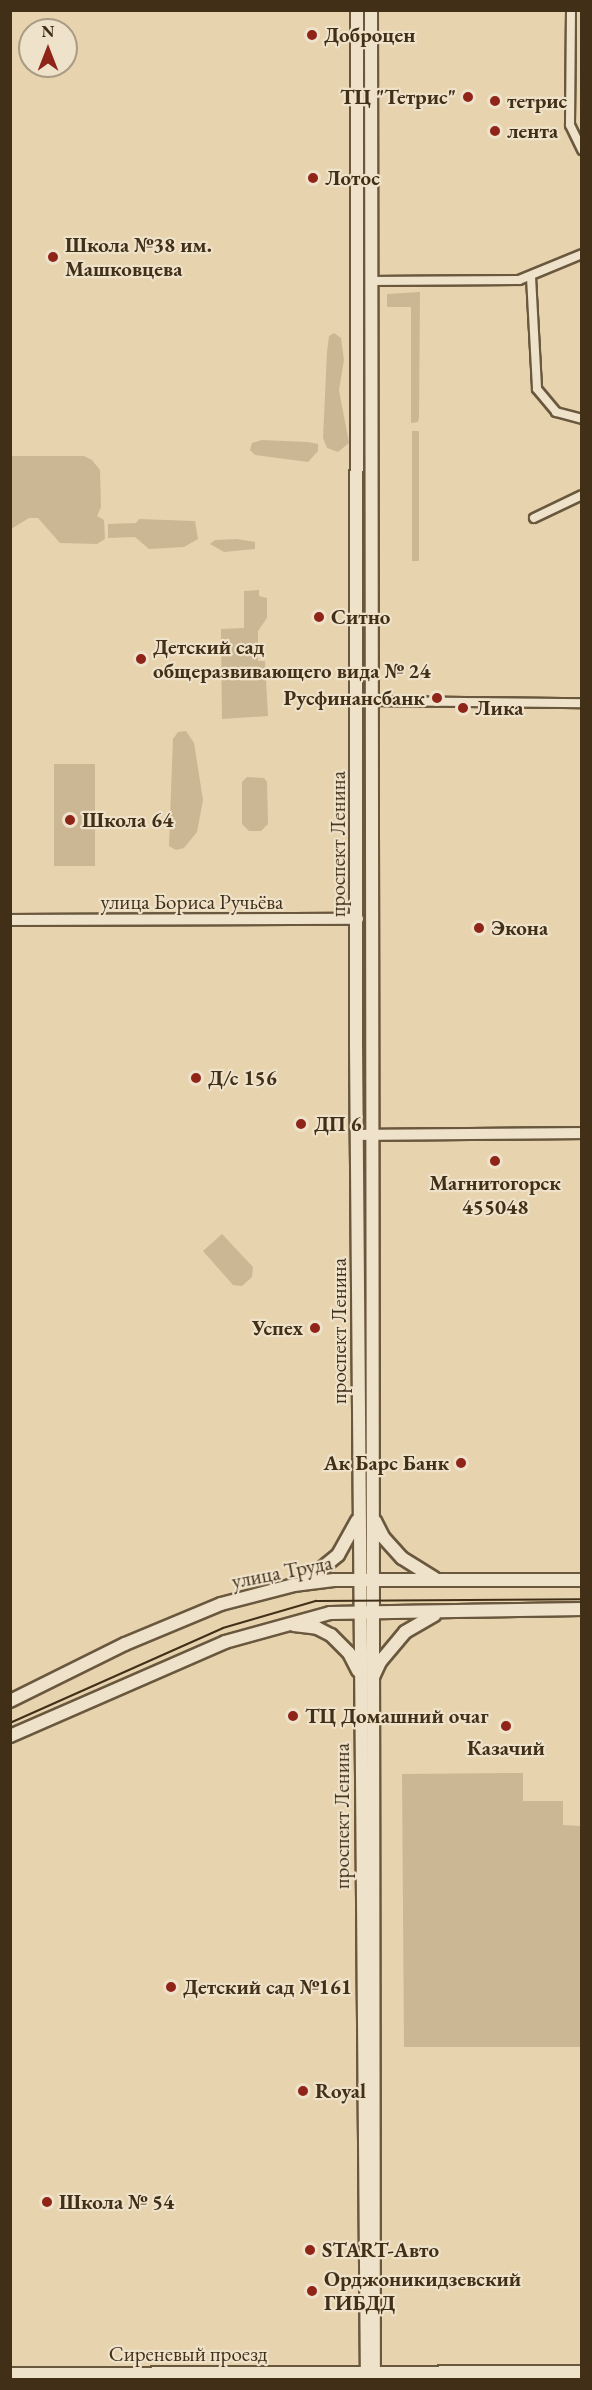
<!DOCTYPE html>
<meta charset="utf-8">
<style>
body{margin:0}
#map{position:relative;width:592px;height:2390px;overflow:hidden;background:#e7d3ae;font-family:"EB Garamond",serif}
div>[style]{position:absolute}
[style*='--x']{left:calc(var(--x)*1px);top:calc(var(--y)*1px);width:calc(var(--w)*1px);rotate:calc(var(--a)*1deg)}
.green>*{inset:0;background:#cbb794;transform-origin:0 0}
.roads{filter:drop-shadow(2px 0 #6a583e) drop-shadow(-2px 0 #6a583e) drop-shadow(0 2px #6a583e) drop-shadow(0 -2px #6a583e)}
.minor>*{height:8px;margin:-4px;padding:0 4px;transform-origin:4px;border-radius:4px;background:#efe2ca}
.tertiary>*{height:10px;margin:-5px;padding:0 5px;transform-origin:5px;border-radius:5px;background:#efe2ca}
.secondary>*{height:12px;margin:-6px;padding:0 6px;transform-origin:6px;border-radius:6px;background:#efe2ca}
.tram>*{height:1.5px;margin:-0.75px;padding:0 0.75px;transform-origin:0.75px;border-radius:0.75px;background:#412f18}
.dots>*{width:16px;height:16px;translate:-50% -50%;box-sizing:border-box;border:3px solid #efe2ca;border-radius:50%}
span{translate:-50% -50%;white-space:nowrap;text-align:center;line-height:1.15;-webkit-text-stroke:4.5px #efe2ca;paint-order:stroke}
.poi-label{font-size:21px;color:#412f18;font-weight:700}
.left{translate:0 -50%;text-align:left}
.right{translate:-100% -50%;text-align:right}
.street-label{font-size:21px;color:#412f18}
.frame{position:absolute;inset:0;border:12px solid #412f18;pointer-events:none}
.north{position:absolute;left:18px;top:18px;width:60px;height:60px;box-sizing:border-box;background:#efe2ca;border:2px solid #a99a83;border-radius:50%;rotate:0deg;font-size:16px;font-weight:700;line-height:24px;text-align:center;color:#412f18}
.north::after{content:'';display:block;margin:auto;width:21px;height:27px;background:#8f2418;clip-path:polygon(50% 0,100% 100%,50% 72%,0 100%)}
</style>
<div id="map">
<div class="green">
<div style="clip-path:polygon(420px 292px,419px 418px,418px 422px,411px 423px,411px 307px,387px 307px,387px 294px)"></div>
<div style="clip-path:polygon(334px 333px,341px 338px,344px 360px,339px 390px,349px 443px,338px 452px,327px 448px,323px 438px,327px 352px,329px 336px)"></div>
<div style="left:412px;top:431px;width:7px;height:130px"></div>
<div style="clip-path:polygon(262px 440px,308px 442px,318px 444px,318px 451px,308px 462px,255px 455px,250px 450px,252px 443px)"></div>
<div style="clip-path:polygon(11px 456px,84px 456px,92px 460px,100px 470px,101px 507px,97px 516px,104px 520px,105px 539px,97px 544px,60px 543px,38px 518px,29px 518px,11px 529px)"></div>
<div style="clip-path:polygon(139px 519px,195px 521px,198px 539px,184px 547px,149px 549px,135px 537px,108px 538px,108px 524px,136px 523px)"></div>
<div style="clip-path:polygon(237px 539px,255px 542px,255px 549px,224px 552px,210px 544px,215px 540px)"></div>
<div style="clip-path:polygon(259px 590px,259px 596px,267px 598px,267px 618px,258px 631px,258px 661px,265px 661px,268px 716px,222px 719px,221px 629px,244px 628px,244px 591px)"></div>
<div style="clip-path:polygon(186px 731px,194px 743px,203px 800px,197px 832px,184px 848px,176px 850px,169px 846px,173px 739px,178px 732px)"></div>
<div style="left:54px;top:764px;width:41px;height:102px"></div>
<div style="clip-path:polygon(247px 777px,264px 778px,267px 782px,268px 824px,261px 831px,249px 831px,242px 824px,242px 782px)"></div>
<div style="clip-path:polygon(222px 1234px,253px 1267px,252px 1277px,242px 1286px,233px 1285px,203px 1251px)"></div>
<div style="clip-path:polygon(523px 1773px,523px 1801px,563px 1801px,563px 1825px,581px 1826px,581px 2047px,404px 2047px,402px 1774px)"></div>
</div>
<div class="roads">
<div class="minor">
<div style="--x:571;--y:10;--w:115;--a:90.5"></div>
<div style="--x:570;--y:125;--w:28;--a:64"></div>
<div style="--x:531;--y:277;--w:112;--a:86.9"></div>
<div style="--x:537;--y:389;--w:30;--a:50"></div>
<div style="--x:556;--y:412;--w:27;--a:15"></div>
<div style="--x:370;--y:281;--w:149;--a:-0.4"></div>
<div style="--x:519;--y:280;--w:68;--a:-22.4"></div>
<div style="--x:534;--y:518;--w:53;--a:-25.6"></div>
<div style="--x:374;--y:701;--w:208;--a:0.6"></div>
</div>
<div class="tertiary">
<div style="--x:10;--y:920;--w:348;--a:-0.2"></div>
<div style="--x:357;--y:1135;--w:225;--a:-0.5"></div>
</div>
<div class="secondary">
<div style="--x:357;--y:10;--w:1035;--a:90.06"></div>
<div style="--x:356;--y:1045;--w:1335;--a:89.53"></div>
<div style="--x:371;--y:10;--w:2370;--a:89.93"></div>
<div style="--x:375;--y:1521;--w:18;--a:63"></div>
<div style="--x:383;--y:1537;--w:28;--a:48"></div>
<div style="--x:402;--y:1558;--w:38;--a:32"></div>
<div style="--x:305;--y:1582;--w:43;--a:-39.3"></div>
<div style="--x:338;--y:1555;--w:39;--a:-61"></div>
<div style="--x:294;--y:1625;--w:23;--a:7"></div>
<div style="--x:317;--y:1628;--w:16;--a:27"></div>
<div style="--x:331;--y:1635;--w:25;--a:45"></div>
<div style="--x:349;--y:1653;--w:20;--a:63"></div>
<div style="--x:374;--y:1675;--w:14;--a:-65"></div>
<div style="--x:380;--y:1662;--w:39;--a:-50"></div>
<div style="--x:405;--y:1632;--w:34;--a:-30"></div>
<div style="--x:10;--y:1701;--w:128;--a:-26.4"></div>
<div style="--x:125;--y:1644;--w:104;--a:-22.6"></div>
<div style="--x:221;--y:1604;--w:75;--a:-14.6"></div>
<div style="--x:294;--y:1585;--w:40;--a:-7.1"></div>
<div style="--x:334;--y:1580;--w:248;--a:0"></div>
<div style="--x:10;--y:1736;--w:235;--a:-23.6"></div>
<div style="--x:225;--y:1642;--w:109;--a:-15.4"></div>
<div style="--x:330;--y:1613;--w:252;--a:-0.9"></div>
<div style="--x:10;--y:2374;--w:572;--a:-0.2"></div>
</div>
</div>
<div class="tram">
<div style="--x:10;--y:1723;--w:233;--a:-24"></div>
<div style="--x:223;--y:1628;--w:97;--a:-16.2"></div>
<div style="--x:316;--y:1601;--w:266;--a:-0.4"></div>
</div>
<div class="dots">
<div style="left:312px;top:35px;background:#8f2418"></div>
<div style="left:468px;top:97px;background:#8f2418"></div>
<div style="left:495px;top:101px;background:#8f2418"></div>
<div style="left:495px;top:131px;background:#8f2418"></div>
<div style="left:313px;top:178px;background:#8f2418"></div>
<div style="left:53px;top:257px;background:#8f2418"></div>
<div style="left:319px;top:617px;background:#8f2418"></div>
<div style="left:141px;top:659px;background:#8f2418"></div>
<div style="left:437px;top:698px;background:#8f2418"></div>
<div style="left:463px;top:708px;background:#8f2418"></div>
<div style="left:70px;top:820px;background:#8f2418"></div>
<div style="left:479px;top:928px;background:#8f2418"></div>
<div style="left:196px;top:1078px;background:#8f2418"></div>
<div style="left:301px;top:1124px;background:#8f2418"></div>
<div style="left:495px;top:1161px;background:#8f2418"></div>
<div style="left:315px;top:1328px;background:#8f2418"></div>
<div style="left:461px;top:1463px;background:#8f2418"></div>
<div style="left:293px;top:1716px;background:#8f2418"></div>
<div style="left:506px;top:1726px;background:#8f2418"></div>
<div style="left:171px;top:1987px;background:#8f2418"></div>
<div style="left:303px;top:2091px;background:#8f2418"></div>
<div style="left:47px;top:2202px;background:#8f2418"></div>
<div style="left:310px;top:2250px;background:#8f2418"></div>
<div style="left:312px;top:2291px;background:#8f2418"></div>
</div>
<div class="poi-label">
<span class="left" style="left:324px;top:35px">Доброцен</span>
<span class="right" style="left:456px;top:97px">ТЦ "Тетрис"</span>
<span class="left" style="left:507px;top:101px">тетрис</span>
<span class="left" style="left:507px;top:131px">лента</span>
<span class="left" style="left:325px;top:178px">Лотос</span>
<span class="left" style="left:65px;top:257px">Школа №38 им.<br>Машковцева</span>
<span class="left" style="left:331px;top:617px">Ситно</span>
<span class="left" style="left:153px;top:659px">Детский сад<br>общеразвивающего вида № 24</span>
<span class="right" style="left:425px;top:698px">Русфинансбанк</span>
<span class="left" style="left:475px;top:708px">Лика</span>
<span class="left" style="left:82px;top:820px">Школа 64</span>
<span class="left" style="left:491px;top:928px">Экона</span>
<span class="left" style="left:208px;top:1078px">Д/с 156</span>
<span class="left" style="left:314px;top:1124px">ДП 6</span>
<span style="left:495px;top:1195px">Магнитогорск<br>455048</span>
<span class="right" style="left:303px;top:1328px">Успех</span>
<span class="right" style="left:449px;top:1463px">Ак Барс Банк</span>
<span class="left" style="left:305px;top:1716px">ТЦ Домашний очаг</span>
<span style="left:506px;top:1748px">Казачий</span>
<span class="left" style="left:183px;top:1987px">Детский сад №161</span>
<span class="left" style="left:315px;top:2091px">Royal</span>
<span class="left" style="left:59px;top:2202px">Школа № 54</span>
<span class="left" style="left:322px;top:2250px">START-Авто</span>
<span class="left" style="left:324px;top:2291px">Орджоникидзевский<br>ГИБДД</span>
</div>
<div class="street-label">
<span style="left:338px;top:844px;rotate:-90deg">проспект Ленина</span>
<span style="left:192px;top:902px">улица Бориса Ручьёва</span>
<span style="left:339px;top:1331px;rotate:-90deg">проспект Ленина</span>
<span style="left:282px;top:1572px;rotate:-11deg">улица Труда</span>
<span style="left:342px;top:1816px;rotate:-90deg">проспект Ленина</span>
<span style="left:188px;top:2354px">Сиреневый проезд</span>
</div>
<div class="frame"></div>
<div class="north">N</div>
</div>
